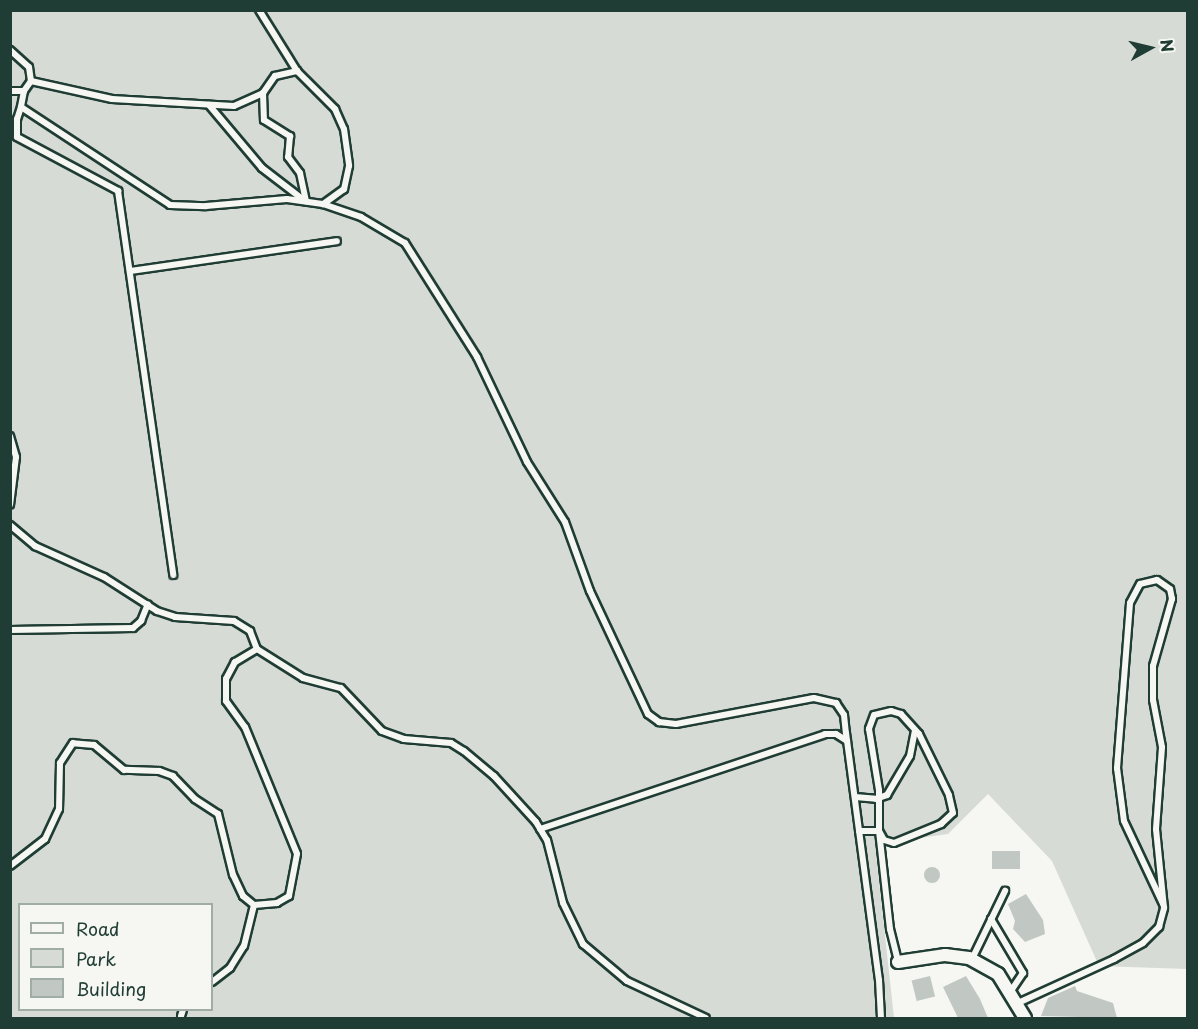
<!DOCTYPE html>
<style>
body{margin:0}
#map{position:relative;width:1198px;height:1029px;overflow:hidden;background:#f6f6f2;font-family:"Playpen Sans",sans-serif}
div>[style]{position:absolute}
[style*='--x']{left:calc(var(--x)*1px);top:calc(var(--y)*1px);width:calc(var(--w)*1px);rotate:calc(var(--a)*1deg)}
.green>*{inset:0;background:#d6dbd6}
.building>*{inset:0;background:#c1c8c3;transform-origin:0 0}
.round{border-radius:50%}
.roads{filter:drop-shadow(2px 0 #1f3d34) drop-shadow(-2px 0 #1f3d34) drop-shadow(0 2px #1f3d34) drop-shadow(0 -2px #1f3d34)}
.lane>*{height:6px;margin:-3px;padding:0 3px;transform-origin:3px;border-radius:3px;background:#f6f6f2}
.street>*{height:12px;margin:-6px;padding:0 6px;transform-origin:6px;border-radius:6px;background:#f6f6f2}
span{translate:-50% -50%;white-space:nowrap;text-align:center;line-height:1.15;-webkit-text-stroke:4.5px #f6f6f2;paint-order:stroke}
.frame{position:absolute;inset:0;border:12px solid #1f3d34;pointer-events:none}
.legend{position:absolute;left:18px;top:903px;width:195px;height:108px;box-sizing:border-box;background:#f6f6f2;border:2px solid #a0aca6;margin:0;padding:8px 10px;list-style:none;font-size:18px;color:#1f3d34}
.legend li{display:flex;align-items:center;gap:12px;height:30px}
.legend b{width:30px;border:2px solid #a0aca6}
.north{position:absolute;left:1120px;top:18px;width:60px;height:60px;-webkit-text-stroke:4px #f6f6f2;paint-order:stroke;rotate:82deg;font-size:16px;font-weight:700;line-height:24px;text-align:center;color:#1f3d34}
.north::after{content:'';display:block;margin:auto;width:21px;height:27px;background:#1f3d34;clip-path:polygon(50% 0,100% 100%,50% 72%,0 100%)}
</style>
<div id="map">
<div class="green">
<div style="clip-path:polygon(evenodd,10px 11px,1187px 11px,1187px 969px,1099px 966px,1052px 861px,988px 794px,948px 834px,875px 844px,894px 1018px,11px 1018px,10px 11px,20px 904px,212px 904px,212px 1010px,20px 1010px,20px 904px)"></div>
</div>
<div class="building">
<div style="left:1020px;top:851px;width:18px;height:28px;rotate:90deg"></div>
<div class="round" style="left:924px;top:867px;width:16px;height:16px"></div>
<div style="clip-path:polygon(1026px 894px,1043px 920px,1045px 934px,1025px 942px,1013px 929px,1015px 921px,1008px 904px)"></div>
<div style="left:930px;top:976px;width:21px;height:19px;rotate:76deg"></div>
<div style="clip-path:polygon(966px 976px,980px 999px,988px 1018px,958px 1018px,943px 987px)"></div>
<div style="clip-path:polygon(1075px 986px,1077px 991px,1113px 1003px,1117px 1018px,1041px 1016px,1048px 998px)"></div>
</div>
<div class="roads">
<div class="lane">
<div style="--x:259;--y:10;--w:72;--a:58.1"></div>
<div style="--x:10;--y:50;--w:25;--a:42"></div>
<div style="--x:29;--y:67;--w:14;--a:82"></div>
<div style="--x:31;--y:81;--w:12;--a:125"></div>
<div style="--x:24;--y:91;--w:14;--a:180"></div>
<div style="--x:31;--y:81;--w:83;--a:12.5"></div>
<div style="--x:112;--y:99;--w:122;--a:3.3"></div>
<div style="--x:234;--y:106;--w:32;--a:-24"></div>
<div style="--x:263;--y:93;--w:21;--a:-55"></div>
<div style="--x:275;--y:76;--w:23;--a:-13"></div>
<div style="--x:297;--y:71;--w:54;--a:45"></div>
<div style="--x:335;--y:109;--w:22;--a:66"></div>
<div style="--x:344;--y:129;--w:37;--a:82"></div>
<div style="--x:349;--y:166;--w:24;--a:102"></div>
<div style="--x:344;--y:189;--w:26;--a:144"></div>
<div style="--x:24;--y:91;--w:16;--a:101"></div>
<div style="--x:21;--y:107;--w:178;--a:33.3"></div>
<div style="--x:170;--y:205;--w:36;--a:2"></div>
<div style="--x:206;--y:206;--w:81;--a:-4.9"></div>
<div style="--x:287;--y:199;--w:36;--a:8"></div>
<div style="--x:323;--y:204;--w:40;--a:18.9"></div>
<div style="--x:361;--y:217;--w:51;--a:30.6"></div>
<div style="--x:405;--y:243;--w:135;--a:57.7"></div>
<div style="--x:477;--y:357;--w:116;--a:64.5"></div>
<div style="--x:527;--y:462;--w:71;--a:57.7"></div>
<div style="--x:565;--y:522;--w:73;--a:70.1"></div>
<div style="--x:590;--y:591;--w:136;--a:64.8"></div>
<div style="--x:648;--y:714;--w:14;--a:36"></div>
<div style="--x:659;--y:722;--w:17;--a:7"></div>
<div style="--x:676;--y:724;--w:140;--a:-10.7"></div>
<div style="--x:814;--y:698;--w:23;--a:13"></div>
<div style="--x:836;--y:703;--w:14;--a:56"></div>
<div style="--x:844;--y:715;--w:18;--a:84"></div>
<div style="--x:846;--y:733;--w:249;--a:82.4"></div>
<div style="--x:879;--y:980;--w:38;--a:87"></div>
<div style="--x:263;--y:93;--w:27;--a:88"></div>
<div style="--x:264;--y:120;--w:31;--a:32"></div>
<div style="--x:290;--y:136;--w:21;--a:95"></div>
<div style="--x:288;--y:157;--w:20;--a:53"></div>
<div style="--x:300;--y:173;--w:29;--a:78"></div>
<div style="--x:209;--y:105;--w:82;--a:49.9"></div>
<div style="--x:262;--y:168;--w:54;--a:37.5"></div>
<div style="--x:21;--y:107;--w:13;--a:108"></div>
<div style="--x:17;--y:119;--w:18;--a:90"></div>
<div style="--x:17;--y:137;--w:115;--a:28.1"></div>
<div style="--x:118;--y:191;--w:388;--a:81.8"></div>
<div style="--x:130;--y:271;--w:209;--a:-8.2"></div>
<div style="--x:10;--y:436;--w:22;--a:74"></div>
<div style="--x:16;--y:457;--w:48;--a:97.1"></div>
<div style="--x:10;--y:525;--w:33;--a:40"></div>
<div style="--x:35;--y:546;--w:76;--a:24.2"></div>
<div style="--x:104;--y:577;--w:63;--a:32.7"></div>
<div style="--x:157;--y:611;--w:19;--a:18"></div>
<div style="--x:175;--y:617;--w:59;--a:3.9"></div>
<div style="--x:234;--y:621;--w:19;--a:32"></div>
<div style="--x:250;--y:631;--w:19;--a:69"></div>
<div style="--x:257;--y:649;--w:26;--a:149"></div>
<div style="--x:235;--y:662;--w:19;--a:118"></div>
<div style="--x:226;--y:679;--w:22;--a:90"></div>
<div style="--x:226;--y:701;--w:32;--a:54"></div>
<div style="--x:245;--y:727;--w:137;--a:67.7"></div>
<div style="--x:297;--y:854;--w:43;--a:100.8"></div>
<div style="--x:289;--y:896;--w:14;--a:150"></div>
<div style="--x:277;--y:903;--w:23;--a:175"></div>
<div style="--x:254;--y:905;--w:14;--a:-141"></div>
<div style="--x:243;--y:896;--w:23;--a:-115"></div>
<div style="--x:233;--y:875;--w:63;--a:-103.8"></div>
<div style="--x:218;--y:814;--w:27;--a:-147"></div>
<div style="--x:195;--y:799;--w:32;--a:-134"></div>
<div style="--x:173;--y:776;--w:15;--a:-160"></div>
<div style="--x:159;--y:771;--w:35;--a:-178"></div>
<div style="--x:124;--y:770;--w:39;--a:-140"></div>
<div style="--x:94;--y:745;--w:21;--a:-175"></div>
<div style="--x:73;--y:743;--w:24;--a:123"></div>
<div style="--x:60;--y:763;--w:46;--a:91.2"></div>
<div style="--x:59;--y:809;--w:33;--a:115"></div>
<div style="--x:45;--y:839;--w:44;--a:142.4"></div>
<div style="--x:10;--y:630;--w:123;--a:-0.9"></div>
<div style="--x:133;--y:628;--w:11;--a:-41"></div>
<div style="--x:141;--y:621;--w:18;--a:-68"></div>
<div style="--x:257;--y:649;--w:54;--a:32.2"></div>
<div style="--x:303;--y:678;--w:39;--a:15"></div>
<div style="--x:341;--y:688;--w:59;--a:46.4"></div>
<div style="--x:382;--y:731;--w:23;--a:20"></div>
<div style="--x:404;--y:739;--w:47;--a:4.9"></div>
<div style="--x:451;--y:743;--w:15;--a:32"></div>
<div style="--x:464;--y:751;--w:39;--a:40"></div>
<div style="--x:494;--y:776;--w:62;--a:47.6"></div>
<div style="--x:536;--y:822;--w:21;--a:59"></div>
<div style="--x:547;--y:840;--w:65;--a:75.7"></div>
<div style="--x:563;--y:903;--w:46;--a:64"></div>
<div style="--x:583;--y:944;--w:57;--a:40.1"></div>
<div style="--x:627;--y:981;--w:87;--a:25.1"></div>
<div style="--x:855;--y:797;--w:21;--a:5"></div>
<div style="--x:876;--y:799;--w:12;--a:-20"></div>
<div style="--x:887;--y:795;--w:45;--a:-59.5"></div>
<div style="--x:910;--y:756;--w:25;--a:-79"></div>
<div style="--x:540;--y:829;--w:300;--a:-18.4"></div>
<div style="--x:825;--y:734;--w:11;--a:0"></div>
<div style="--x:836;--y:734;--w:13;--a:32"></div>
<div style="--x:859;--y:831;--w:20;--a:0"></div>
<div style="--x:879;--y:831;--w:10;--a:61"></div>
<div style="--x:884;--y:840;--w:10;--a:17"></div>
<div style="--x:894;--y:843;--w:51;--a:-22"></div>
<div style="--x:941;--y:824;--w:16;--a:-43"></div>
<div style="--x:953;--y:813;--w:18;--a:-103"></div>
<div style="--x:949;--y:795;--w:68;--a:-116.2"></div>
<div style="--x:919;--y:734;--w:27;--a:-132"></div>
<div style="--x:901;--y:714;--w:10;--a:-163"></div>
<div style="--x:891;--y:711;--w:17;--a:167"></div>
<div style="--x:874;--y:715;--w:15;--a:110"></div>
<div style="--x:869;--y:729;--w:62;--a:80.7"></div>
<div style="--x:879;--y:790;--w:41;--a:90"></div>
<div style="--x:879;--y:831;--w:99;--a:83.6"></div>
<div style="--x:890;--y:929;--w:34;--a:76"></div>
<div style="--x:991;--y:919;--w:63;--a:59.3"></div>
<div style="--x:1023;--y:973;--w:23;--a:124"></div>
<div style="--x:972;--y:959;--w:76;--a:-64.1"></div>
<div style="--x:212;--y:982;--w:23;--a:-38"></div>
<div style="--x:230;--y:968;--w:26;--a:-58"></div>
<div style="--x:244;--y:946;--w:42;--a:-76.3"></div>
<div style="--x:1018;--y:1003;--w:106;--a:-24.6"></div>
<div style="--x:1114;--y:959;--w:33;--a:-29"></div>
<div style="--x:1143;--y:943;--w:23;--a:-45"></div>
<div style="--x:1159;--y:927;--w:20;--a:-75"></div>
<div style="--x:1164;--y:908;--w:79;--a:-95.8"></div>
<div style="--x:1156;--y:829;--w:82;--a:-85.8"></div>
<div style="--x:1162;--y:747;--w:48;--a:-100.8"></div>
<div style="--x:1153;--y:700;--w:34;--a:-90"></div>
<div style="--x:1153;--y:666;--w:70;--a:-74.2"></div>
<div style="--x:1172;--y:599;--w:10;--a:-101"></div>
<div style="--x:1170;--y:589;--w:16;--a:-145"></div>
<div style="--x:1157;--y:580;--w:17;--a:167"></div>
<div style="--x:1140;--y:584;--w:21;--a:118"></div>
<div style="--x:1130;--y:603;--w:166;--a:94.5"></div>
<div style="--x:1117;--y:768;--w:53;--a:82.5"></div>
<div style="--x:1124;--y:821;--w:92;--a:64.8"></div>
<div style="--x:181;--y:1016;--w:6;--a:-72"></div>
</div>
<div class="street">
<div style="--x:898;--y:962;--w:48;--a:-8.5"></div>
<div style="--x:945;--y:955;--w:24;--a:7"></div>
<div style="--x:969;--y:958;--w:33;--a:29"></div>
<div style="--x:998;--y:974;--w:52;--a:58.5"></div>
</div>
</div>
<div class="frame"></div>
<ul class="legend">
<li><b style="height:8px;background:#f6f6f2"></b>Road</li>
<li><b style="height:16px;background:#d6dbd6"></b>Park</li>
<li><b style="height:16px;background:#c1c8c3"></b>Building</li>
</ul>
<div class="north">N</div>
</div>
